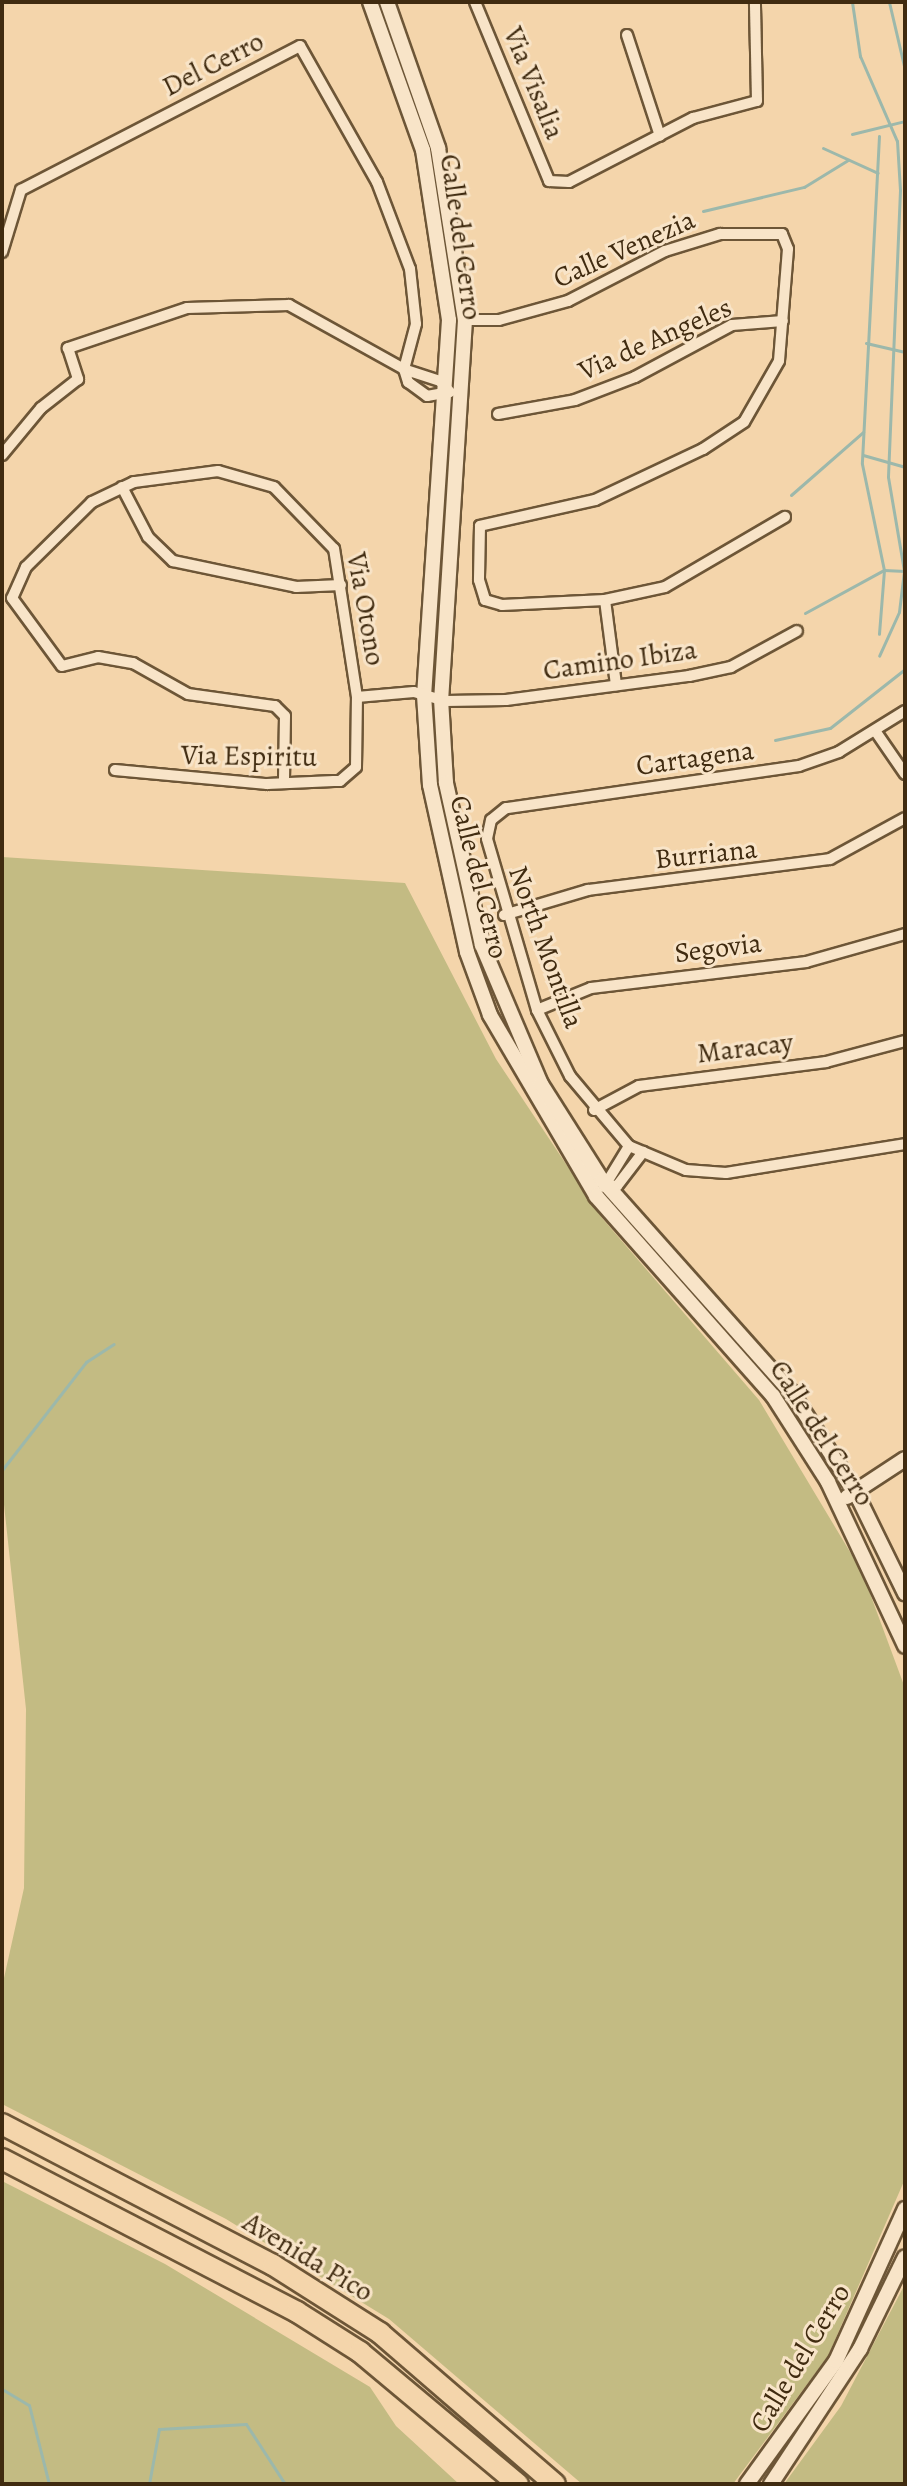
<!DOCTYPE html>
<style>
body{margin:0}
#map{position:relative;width:907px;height:2486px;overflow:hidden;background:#f4d5ab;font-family:Alegreya,serif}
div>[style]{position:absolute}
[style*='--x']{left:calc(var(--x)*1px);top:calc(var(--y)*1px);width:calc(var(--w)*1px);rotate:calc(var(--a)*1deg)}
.green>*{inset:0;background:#c3bb83}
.stream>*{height:3px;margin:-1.5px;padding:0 1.5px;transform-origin:1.5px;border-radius:1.5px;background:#9cb8ab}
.roads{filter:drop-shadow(2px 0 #6d5637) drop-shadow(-2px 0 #6d5637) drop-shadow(0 2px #6d5637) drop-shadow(0 -2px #6d5637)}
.street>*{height:10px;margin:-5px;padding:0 5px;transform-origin:5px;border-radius:5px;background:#f8e4c8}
.secondary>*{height:14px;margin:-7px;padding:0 7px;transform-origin:7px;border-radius:7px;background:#f8e4c8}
.highway>*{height:20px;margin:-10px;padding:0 10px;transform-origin:10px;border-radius:10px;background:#f4d5ab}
span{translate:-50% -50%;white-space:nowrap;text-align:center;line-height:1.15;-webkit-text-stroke:6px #f8e4c8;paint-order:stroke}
.street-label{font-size:28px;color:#402b10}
.frame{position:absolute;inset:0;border:4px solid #402b10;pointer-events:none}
</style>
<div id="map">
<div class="green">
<div style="clip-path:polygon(2px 857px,405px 883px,496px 1059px,602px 1218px,759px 1400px,862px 1572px,905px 1688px,905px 2179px,828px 2356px,733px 2484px,582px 2484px,389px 2319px,226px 2219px,2px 2104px,2px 1987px,24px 1888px,26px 1709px,2px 1486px)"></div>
<div style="clip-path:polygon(2px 2181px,165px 2264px,370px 2387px,396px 2426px,459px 2484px,2px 2484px)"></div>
<div style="clip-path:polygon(905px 2284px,905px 2484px,784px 2484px,841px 2406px)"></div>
</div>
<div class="stream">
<div style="--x:852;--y:2;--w:55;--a:81.6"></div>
<div style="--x:860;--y:56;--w:93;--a:66.5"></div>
<div style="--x:897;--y:141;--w:49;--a:86.5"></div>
<div style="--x:900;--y:190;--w:287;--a:92.4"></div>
<div style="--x:888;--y:477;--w:95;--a:80.3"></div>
<div style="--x:904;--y:571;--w:41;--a:97"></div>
<div style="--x:899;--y:612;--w:48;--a:114.4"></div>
<div style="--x:889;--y:2;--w:70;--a:76.8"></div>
<div style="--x:852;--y:134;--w:55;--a:-13.8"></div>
<div style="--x:879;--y:136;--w:328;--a:93"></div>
<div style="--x:862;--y:464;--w:108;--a:78.3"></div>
<div style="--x:884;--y:570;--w:64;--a:94.5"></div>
<div style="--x:823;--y:148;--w:60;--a:24.4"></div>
<div style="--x:703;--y:211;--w:104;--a:-13.4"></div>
<div style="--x:804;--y:187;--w:52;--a:-31.5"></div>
<div style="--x:866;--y:343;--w:40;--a:13"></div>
<div style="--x:863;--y:455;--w:44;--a:15.9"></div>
<div style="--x:791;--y:495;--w:96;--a:-41.2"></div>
<div style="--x:805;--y:613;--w:90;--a:-28.6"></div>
<div style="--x:884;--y:570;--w:21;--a:3"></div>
<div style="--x:775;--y:740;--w:56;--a:-12.3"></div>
<div style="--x:830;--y:728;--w:95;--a:-38.2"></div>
<div style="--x:2;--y:1470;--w:137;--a:-52.1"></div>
<div style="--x:86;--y:1362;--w:33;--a:-33"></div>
<div style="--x:2;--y:2389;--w:31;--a:31"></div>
<div style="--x:29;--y:2405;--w:81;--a:75.8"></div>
<div style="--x:149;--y:2484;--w:56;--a:-79.7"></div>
<div style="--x:159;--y:2429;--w:87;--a:-3.3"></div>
<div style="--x:246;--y:2424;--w:72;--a:57"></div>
</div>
<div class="roads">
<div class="street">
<div style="--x:475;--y:2;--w:194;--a:67.5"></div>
<div style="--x:549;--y:181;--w:20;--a:3"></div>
<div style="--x:569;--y:182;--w:140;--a:-27.3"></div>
<div style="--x:693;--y:118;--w:66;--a:-14.9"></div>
<div style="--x:757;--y:101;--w:99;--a:-91.2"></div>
<div style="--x:627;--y:35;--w:106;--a:71.9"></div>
<div style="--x:2;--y:252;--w:65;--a:-73"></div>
<div style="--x:21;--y:190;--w:314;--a:-27.3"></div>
<div style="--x:300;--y:46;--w:156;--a:60.5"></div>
<div style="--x:377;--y:182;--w:93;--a:69.2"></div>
<div style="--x:410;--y:269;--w:55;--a:83.8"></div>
<div style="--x:416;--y:324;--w:47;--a:104.9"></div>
<div style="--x:404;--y:369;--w:14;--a:73"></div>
<div style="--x:408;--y:382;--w:24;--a:36"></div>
<div style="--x:427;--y:396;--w:23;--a:-10"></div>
<div style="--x:450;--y:392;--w:15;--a:-132"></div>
<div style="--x:440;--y:381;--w:38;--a:-162"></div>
<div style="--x:404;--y:369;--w:132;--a:-150.9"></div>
<div style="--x:289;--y:305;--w:102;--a:178.3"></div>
<div style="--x:187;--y:308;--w:126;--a:161.4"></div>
<div style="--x:68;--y:348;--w:33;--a:72"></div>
<div style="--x:78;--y:379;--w:47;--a:141.9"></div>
<div style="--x:41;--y:408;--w:61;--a:129.7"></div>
<div style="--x:465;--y:320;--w:34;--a:0"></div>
<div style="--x:499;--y:320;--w:72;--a:-15.4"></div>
<div style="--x:568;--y:301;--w:109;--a:-27.3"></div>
<div style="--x:665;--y:251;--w:58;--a:-17.2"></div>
<div style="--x:720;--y:234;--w:62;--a:0"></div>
<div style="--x:782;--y:234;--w:16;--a:68"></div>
<div style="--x:788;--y:249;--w:112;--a:94.6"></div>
<div style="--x:779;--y:361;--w:70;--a:119.8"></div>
<div style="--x:744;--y:422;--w:49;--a:146.6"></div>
<div style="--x:703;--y:449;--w:119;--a:154.7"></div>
<div style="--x:595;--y:500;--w:118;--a:167.3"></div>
<div style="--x:480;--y:526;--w:54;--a:91.1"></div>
<div style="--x:479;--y:580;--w:21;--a:73"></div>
<div style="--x:485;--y:600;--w:18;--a:16"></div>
<div style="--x:502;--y:605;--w:103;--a:-2.8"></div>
<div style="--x:605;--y:600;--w:61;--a:-12.2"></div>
<div style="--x:665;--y:587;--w:139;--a:-30.3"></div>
<div style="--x:498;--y:414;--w:78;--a:-10.3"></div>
<div style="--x:575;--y:400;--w:64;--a:-21"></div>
<div style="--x:635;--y:377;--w:110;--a:-28.2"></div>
<div style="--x:732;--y:325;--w:51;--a:-4.5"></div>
<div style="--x:122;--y:487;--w:56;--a:62.5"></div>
<div style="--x:148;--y:537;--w:35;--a:44"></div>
<div style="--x:173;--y:561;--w:126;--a:11.9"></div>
<div style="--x:296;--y:587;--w:45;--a:-2.5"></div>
<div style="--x:605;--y:600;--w:86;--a:82.6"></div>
<div style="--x:357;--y:697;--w:57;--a:-5"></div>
<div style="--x:414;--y:692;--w:33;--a:16"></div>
<div style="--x:446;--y:701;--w:60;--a:-1"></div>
<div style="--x:506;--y:700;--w:185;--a:-7.5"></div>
<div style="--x:689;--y:676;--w:43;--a:-12.1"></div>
<div style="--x:731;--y:667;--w:75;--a:-28.6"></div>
<div style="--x:905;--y:711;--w:78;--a:148.2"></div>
<div style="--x:839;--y:752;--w:42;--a:160.7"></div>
<div style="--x:799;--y:766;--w:296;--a:171.8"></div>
<div style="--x:506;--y:808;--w:19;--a:141"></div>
<div style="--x:491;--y:820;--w:19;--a:102"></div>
<div style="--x:487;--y:839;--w:178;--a:73.7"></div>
<div style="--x:537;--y:1010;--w:74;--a:63.4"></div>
<div style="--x:570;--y:1076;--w:92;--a:49.9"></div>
<div style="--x:629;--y:1146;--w:62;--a:22.8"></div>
<div style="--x:686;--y:1170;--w:40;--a:4.3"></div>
<div style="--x:726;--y:1173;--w:181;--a:-9.2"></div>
<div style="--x:876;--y:732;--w:51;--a:55.4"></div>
<div style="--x:115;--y:770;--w:153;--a:5.3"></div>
<div style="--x:267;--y:784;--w:67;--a:-2.6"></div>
<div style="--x:334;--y:781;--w:6;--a:0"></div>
<div style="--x:340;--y:781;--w:21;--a:-41"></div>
<div style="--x:356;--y:767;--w:70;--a:-89.2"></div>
<div style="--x:357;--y:697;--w:150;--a:-98.8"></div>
<div style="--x:334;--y:549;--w:86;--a:-134.1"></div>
<div style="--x:274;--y:487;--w:58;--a:-164.1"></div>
<div style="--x:218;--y:471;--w:85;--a:172.5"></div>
<div style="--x:134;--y:482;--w:47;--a:154.5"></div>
<div style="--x:92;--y:502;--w:93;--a:135.4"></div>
<div style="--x:26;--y:567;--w:34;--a:114"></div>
<div style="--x:12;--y:598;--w:84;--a:53.7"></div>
<div style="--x:62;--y:666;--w:37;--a:-14"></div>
<div style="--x:98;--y:657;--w:36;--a:10"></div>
<div style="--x:133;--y:663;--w:63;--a:29.4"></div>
<div style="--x:188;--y:694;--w:88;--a:7.9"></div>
<div style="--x:275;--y:706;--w:14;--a:45"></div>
<div style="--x:285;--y:716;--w:67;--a:90.9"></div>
<div style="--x:504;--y:915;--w:88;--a:-16.6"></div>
<div style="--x:588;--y:890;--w:244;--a:-7.3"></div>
<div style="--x:830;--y:859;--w:85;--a:-28.7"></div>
<div style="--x:537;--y:1010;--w:58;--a:-22.2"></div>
<div style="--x:591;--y:988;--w:217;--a:-6.9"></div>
<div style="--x:806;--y:962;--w:103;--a:-15.8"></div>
<div style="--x:594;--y:1110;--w:51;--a:-28.1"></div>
<div style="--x:639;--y:1086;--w:189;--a:-7.3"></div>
<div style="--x:826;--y:1062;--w:82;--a:-14.9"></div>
<div style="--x:606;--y:1185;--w:11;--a:5"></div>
<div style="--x:617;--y:1186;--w:43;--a:-52.6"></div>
<div style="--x:604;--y:1187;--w:48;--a:-58.6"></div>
</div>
<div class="secondary">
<div style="--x:370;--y:2;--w:157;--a:70.3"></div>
<div style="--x:423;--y:150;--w:172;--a:81.3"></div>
<div style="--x:449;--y:320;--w:376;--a:93.8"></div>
<div style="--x:424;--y:695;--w:90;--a:86.2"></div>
<div style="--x:430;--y:785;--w:171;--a:77.5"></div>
<div style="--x:467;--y:952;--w:67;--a:69.9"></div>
<div style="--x:490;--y:1015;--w:210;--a:59.6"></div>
<div style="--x:596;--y:1196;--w:267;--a:48.5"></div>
<div style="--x:773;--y:1396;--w:102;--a:57.4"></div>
<div style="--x:828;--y:1482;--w:181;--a:64.8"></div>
<div style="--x:387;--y:2;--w:155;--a:70.7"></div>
<div style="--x:438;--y:148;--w:174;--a:81.1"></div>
<div style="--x:465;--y:320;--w:380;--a:93.6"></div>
<div style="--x:441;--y:699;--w:84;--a:86.6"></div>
<div style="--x:446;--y:783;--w:166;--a:77.5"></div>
<div style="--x:482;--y:945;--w:151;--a:67"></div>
<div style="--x:541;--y:1084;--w:114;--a:57.6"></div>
<div style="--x:602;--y:1180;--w:284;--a:48.3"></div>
<div style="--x:791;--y:1392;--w:118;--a:57.1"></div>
<div style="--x:855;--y:1491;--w:114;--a:63.9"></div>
<div style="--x:847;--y:1497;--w:69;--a:-33.2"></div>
<div style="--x:747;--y:2484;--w:152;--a:-54.1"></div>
<div style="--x:836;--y:2361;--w:167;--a:-65.6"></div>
<div style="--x:771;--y:2484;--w:162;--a:-56.6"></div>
<div style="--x:860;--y:2349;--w:102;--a:-63.9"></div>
</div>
<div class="highway">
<div style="--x:2;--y:2124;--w:305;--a:27.5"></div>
<div style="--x:273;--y:2265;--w:127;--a:32.4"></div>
<div style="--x:380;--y:2333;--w:231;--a:40.8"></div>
<div style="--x:2;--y:2159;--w:332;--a:27.4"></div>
<div style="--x:297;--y:2312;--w:75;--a:32.4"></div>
<div style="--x:360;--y:2352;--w:206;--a:39.9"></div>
</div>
</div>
<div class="street-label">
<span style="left:213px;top:64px;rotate:-27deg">Del Cerro</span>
<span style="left:534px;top:83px;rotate:68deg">Via Visalia</span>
<span style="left:461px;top:237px;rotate:82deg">Calle del Cerro</span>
<span style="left:624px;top:249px;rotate:-24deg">Calle Venezia</span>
<span style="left:655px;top:339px;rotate:-24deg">Via de Angeles</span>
<span style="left:366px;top:609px;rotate:80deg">Via Otono</span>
<span style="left:620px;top:660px;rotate:-8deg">Camino Ibiza</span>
<span style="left:249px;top:756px;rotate:1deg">Via Espiritu</span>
<span style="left:695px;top:758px;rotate:-8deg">Cartagena</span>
<span style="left:706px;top:854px;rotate:-6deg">Burriana</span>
<span style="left:479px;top:877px;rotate:76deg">Calle del Cerro</span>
<span style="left:546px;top:947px;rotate:70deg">North Montilla</span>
<span style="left:718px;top:948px;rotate:-7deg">Segovia</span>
<span style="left:745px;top:1048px;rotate:-7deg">Maracay</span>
<span style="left:822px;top:1433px;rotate:57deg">Calle del Cerro</span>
<span style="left:308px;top:2257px;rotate:31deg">Avenida Pico</span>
<span style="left:800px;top:2358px;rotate:-59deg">Calle del Cerro</span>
</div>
<div class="frame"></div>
</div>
